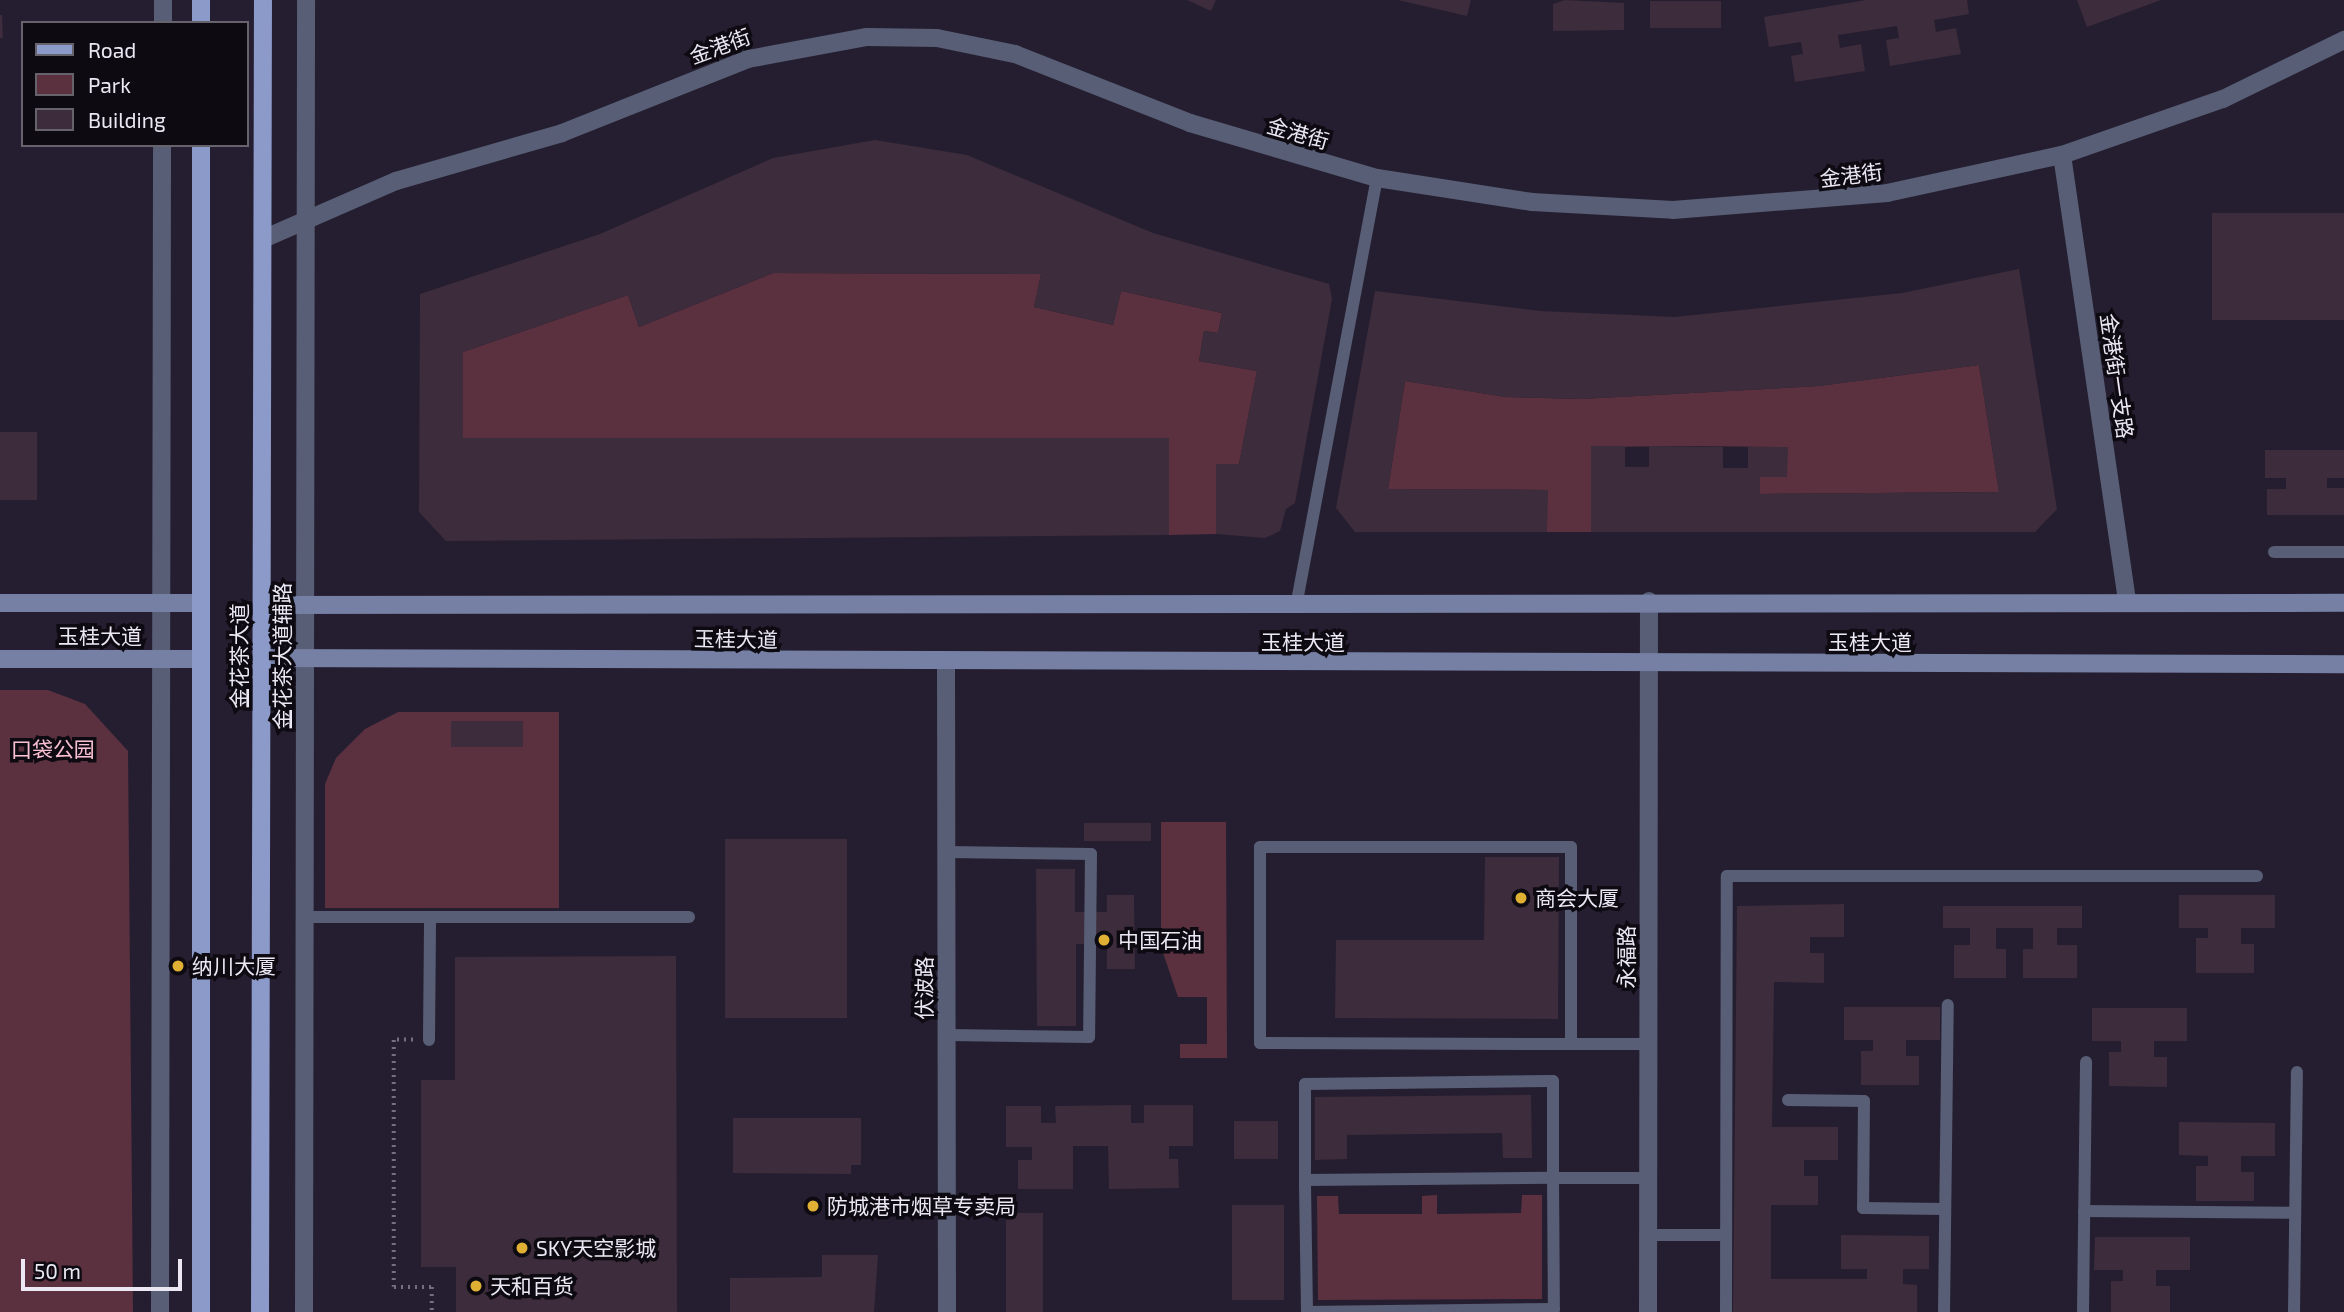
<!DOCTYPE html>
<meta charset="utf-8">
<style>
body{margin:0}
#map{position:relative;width:2344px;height:1312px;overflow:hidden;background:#251e30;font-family:"Exo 2","Noto Sans SC",sans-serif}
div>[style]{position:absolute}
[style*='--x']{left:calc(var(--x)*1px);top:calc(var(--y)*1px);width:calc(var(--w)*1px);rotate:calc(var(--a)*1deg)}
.green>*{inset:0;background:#5b313f}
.building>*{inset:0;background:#3d2c3b;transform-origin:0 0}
.path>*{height:3.5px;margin-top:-1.75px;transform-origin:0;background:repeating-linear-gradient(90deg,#757080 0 2px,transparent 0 7px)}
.service>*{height:12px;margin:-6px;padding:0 6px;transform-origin:6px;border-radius:6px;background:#575e75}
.minor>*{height:18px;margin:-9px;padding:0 9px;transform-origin:9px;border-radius:9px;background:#575e75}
.tertiary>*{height:18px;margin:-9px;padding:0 9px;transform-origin:9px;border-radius:9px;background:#575e75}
.secondary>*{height:18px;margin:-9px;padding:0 9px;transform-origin:9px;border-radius:9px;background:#7580a4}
.primary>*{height:18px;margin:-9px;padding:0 9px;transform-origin:9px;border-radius:9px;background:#8c9ac9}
.dots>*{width:19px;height:19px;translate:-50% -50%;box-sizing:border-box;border:4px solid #0d0a12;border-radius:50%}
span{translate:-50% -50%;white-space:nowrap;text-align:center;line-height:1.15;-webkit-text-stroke:7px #0d0a12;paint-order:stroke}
.street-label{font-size:21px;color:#ebe8f4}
.park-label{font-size:21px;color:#f8c0d1}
.poi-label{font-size:21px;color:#ebe8f4}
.left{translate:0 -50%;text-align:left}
.legend{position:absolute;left:21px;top:21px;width:228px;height:126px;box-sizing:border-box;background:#0d0a12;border:2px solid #66636c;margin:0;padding:9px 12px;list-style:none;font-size:21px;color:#ebe8f4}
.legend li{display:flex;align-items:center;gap:14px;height:35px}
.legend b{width:35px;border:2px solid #66636c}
.scale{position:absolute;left:21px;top:1259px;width:161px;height:32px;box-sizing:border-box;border:4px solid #ebe8f4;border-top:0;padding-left:9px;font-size:21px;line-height:24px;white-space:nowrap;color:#ebe8f4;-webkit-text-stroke:5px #0d0a12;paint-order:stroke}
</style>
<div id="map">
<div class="green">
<div style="clip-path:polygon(773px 273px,1041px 274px,1034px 307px,1113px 325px,1121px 291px,1222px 313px,1218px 333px,1204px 331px,1199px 361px,1257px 371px,1239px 464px,1216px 464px,1216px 534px,1169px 535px,1169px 438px,463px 438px,463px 352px,628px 295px,639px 327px)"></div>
<div style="clip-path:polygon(1979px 365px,1999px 492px,1760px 494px,1760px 477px,1787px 477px,1787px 447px,1689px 446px,1591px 447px,1591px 532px,1547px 532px,1547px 490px,1388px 489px,1405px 381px,1506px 397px,1581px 399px,1819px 386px)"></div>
<div style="clip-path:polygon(0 690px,48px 690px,85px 704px,128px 751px,133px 1312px,0 1312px)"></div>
<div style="clip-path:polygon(398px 712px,559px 712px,559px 908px,325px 908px,325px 784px,336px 758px,365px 729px)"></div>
<div style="clip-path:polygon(1161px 822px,1226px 822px,1227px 1058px,1180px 1058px,1180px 1044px,1207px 1044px,1207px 997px,1178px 997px,1161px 947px)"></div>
<div style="clip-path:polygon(1437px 1195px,1437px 1214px,1521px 1213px,1522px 1195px,1542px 1195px,1542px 1299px,1318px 1300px,1317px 1196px,1338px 1196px,1339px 1214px,1422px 1214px,1422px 1196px)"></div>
</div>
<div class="building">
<div style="clip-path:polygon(1187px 0,1216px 0,1211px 11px)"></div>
<div style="clip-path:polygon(1398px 0,1471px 0,1467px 16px)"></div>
<div style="clip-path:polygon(1565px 0,1624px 3px,1624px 30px,1553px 31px,1553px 4px)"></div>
<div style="clip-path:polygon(1866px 0,1967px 0,1969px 14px,1934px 20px,1936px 32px,1956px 28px,1961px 54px,1890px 66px,1886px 40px,1899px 38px,1897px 26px,1838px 35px,1840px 48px,1861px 44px,1865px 71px,1795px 82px,1791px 56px,1803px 54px,1801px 42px,1769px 47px,1764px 17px)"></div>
<div style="clip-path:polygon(2077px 0,2161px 0,2087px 27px)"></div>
<div style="left:1721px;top:1px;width:27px;height:71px;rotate:90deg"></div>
<div style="clip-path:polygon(0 15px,2px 15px,3px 38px,0 38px)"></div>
<div style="clip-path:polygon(875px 140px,967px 155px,1153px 233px,1329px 284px,1332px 299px,1295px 503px,1286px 509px,1280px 531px,1265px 538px,1216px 534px,1216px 464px,1239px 464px,1257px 371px,1199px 361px,1204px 331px,1218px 333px,1222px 313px,1121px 291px,1113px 325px,1034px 307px,1041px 274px,773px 273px,639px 327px,628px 295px,463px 352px,463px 438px,1169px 438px,1169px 535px,446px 541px,419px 512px,420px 294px,600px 234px,773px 158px)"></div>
<div style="left:2344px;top:213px;width:107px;height:132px;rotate:90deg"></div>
<div style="clip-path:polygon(2019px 269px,2057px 509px,2035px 532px,1591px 532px,1591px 446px,1625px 446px,1625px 467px,1649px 467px,1649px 446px,1723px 447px,1723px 468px,1748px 468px,1748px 447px,1788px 447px,1787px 477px,1760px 477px,1760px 494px,1999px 492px,1979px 365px,1819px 386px,1581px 399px,1506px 397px,1405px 381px,1388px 489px,1548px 490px,1547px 532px,1355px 532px,1336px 508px,1375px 291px,1540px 311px,1675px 317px,1902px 293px)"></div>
<div style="left:37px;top:432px;width:68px;height:37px;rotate:90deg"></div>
<div style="clip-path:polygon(2265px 450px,2344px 450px,2344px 478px,2327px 478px,2327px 488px,2344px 488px,2344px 515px,2267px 515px,2267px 489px,2286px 489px,2286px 478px,2265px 478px)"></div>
<div style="left:451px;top:721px;width:72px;height:26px"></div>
<div style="left:1084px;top:823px;width:67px;height:18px"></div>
<div style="left:725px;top:839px;width:122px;height:179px"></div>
<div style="clip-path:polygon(1485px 857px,1559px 857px,1558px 1019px,1335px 1018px,1336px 940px,1484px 940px)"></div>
<div style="clip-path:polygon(1036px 869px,1075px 869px,1075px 912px,1107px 912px,1107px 895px,1134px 895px,1135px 969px,1107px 969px,1107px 944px,1076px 944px,1076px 1026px,1037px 1026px)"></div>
<div style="clip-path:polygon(2179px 895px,2275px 895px,2275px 928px,2241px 928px,2241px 944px,2254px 944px,2254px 973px,2196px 973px,2196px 938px,2208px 938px,2208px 928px,2179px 928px)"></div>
<div style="clip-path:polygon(1844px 904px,1844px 937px,1810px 937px,1810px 953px,1824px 953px,1824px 983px,1774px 982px,1772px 1127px,1838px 1127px,1838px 1160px,1804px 1160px,1804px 1176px,1818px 1176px,1818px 1205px,1771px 1205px,1771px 1279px,1867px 1279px,1867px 1269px,1841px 1269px,1841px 1235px,1929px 1236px,1929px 1269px,1903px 1269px,1903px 1284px,1917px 1285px,1917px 1312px,1733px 1312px,1737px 906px)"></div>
<div style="clip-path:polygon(1943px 906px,2082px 906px,2082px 928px,2057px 928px,2057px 945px,2077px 945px,2077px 978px,2023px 978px,2023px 949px,2033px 949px,2033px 928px,1996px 928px,1996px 949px,2006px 949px,2006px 978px,1954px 978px,1954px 945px,1970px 945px,1970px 928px,1943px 928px)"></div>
<div style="clip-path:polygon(676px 956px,677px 1312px,456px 1312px,456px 1267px,421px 1267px,421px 1080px,455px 1080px,455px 957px)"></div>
<div style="clip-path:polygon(1844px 1007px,1940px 1007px,1940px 1040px,1906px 1040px,1906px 1056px,1919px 1056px,1919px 1085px,1861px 1085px,1861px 1051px,1873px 1051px,1873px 1040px,1844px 1040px)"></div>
<div style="clip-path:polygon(2092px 1008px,2187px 1008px,2187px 1041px,2154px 1041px,2154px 1057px,2167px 1057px,2167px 1087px,2109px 1086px,2109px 1052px,2121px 1052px,2121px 1041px,2092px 1041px)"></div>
<div style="clip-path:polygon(1531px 1095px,1532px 1158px,1503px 1158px,1502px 1133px,1347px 1135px,1347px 1159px,1315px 1160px,1315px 1097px)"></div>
<div style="clip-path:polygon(1131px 1105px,1131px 1123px,1144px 1123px,1144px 1105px,1193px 1105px,1193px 1146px,1169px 1146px,1169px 1159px,1178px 1159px,1179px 1188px,1109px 1189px,1108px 1146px,1073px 1146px,1073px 1189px,1018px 1189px,1018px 1160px,1032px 1160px,1032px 1147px,1006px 1147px,1006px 1106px,1041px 1106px,1041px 1123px,1056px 1123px,1055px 1106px)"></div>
<div style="clip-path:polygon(733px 1118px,861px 1118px,861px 1165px,851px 1165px,851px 1174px,733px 1173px)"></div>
<div style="left:1234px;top:1121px;width:44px;height:38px"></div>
<div style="clip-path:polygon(2179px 1122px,2275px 1123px,2275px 1156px,2241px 1156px,2241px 1172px,2254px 1172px,2254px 1201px,2196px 1201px,2196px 1166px,2208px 1166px,2208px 1156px,2179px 1155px)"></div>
<div style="left:1232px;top:1205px;width:52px;height:95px"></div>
<div style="left:1006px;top:1213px;width:37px;height:99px"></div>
<div style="clip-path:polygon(2095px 1237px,2190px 1237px,2190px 1270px,2156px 1270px,2156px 1286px,2170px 1286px,2170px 1312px,2111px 1312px,2111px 1281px,2123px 1281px,2123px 1270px,2094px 1270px)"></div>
<div style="clip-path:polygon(822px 1255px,878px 1255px,874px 1312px,730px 1312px,730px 1278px,822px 1277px)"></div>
</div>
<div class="path">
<div style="--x:413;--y:1040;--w:19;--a:180"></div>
<div style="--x:394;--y:1040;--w:247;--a:90"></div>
<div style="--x:394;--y:1287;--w:38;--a:0"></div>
<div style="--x:432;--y:1287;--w:25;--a:90"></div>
</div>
<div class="service">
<div style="--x:2274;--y:552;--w:70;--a:0"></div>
<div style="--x:1297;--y:601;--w:430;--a:-79.3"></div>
<div style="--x:947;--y:852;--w:144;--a:0.8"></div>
<div style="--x:1091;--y:854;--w:183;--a:90.6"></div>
<div style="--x:1089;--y:1037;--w:142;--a:-179.2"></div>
<div style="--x:304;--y:917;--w:385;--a:0"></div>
<div style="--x:429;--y:1040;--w:123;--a:-89.5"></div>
<div style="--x:1571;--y:1044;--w:197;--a:-90"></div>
<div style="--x:1571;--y:847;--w:311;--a:180"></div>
<div style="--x:1260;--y:847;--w:196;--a:90"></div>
<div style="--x:1260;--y:1043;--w:311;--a:0.2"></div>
<div style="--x:1571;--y:1044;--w:78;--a:0"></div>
<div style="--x:1788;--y:1100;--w:76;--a:0.8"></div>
<div style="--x:1864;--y:1101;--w:107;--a:90.5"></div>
<div style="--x:1863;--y:1208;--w:82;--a:0.7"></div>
<div style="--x:1305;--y:1180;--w:96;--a:-90"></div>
<div style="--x:1305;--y:1084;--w:248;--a:-0.7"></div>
<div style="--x:1553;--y:1081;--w:97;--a:90"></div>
<div style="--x:1553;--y:1178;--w:131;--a:89.6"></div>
<div style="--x:1554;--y:1309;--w:247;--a:179.3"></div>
<div style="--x:1307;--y:1312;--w:132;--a:-90.9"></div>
<div style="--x:1305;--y:1180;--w:248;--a:-0.5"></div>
<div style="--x:1553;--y:1178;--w:95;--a:0"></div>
<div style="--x:2084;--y:1211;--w:211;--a:0.5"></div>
<div style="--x:1648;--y:1235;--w:78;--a:0"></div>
<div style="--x:1726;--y:1312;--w:436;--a:-89.9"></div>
<div style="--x:1727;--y:876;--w:530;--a:0"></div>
<div style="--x:1944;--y:1312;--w:307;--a:-89.3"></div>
<div style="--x:2083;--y:1312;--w:250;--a:-89.3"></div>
<div style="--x:2294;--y:1312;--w:240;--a:-89.3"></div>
</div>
<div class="minor">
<div style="--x:2062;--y:155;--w:452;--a:81.7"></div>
<div style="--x:946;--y:664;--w:648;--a:89.91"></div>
</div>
<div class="tertiary">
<div style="--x:163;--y:23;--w:23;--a:-90"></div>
<div style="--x:263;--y:239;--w:145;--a:-23.6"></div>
<div style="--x:396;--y:181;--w:173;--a:-16.1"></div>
<div style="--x:562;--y:133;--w:200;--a:-21.7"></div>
<div style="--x:748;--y:59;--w:121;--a:-10.5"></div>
<div style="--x:867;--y:37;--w:70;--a:0.8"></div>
<div style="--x:937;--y:38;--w:80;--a:11.6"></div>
<div style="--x:1015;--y:54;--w:188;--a:21.5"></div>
<div style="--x:1190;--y:123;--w:195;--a:16.4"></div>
<div style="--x:1377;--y:178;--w:157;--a:8.8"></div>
<div style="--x:1532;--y:202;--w:141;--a:3.2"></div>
<div style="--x:1673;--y:210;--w:215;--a:-4.5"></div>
<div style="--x:1887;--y:193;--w:179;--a:-12.3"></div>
<div style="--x:2062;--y:155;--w:170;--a:-19.2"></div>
<div style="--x:2223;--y:99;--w:135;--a:-26"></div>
<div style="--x:160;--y:1312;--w:1167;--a:-89.9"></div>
<div style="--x:304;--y:1312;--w:1312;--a:-89.91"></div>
<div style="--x:1648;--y:1312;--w:711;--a:-89.92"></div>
</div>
<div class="secondary">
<div style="--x:0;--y:603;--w:201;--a:0"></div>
<div style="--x:262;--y:605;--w:2082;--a:-0.06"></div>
<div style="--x:262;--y:658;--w:2082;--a:0.17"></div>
<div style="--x:0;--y:659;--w:201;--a:0"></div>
</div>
<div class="primary">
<div style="--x:201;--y:23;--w:23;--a:-90"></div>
<div style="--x:201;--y:1312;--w:1167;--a:-90"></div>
<div style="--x:260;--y:1312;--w:1312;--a:-89.87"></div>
</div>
<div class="dots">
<div style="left:1521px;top:898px;background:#dfb034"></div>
<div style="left:1104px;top:940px;background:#dfb034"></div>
<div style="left:178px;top:966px;background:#dfb034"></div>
<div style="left:813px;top:1206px;background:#dfb034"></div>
<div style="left:522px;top:1248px;background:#dfb034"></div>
<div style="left:476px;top:1286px;background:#dfb034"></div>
</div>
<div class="street-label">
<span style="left:720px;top:46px;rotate:-20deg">金港街</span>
<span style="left:1298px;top:133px;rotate:16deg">金港街</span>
<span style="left:1851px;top:175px;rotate:-7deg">金港街</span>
<span style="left:2117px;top:376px;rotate:82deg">金港街一支路</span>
<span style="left:100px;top:636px">玉桂大道</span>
<span style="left:736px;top:639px;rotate:1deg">玉桂大道</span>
<span style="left:1303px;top:642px">玉桂大道</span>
<span style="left:1870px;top:642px">玉桂大道</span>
<span style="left:239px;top:656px;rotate:-90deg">金花茶大道</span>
<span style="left:282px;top:656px;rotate:-90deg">金花茶大道辅路</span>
<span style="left:1626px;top:957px;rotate:-90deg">永福路</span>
<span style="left:924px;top:988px;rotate:-90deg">伏波路</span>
</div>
<div class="park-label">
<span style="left:53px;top:749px">口袋公园</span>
</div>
<div class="poi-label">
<span class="left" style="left:1535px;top:898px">商会大厦</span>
<span class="left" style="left:1118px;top:940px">中国石油</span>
<span class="left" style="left:192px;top:966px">纳川大厦</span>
<span class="left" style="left:827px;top:1206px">防城港市烟草专卖局</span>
<span class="left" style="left:536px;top:1248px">SKY天空影城</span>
<span class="left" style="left:490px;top:1286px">天和百货</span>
</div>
<ul class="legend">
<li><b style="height:9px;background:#8c9ac9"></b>Road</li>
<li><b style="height:19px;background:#5b313f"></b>Park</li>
<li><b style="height:19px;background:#3d2c3b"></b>Building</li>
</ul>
<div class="scale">50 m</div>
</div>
